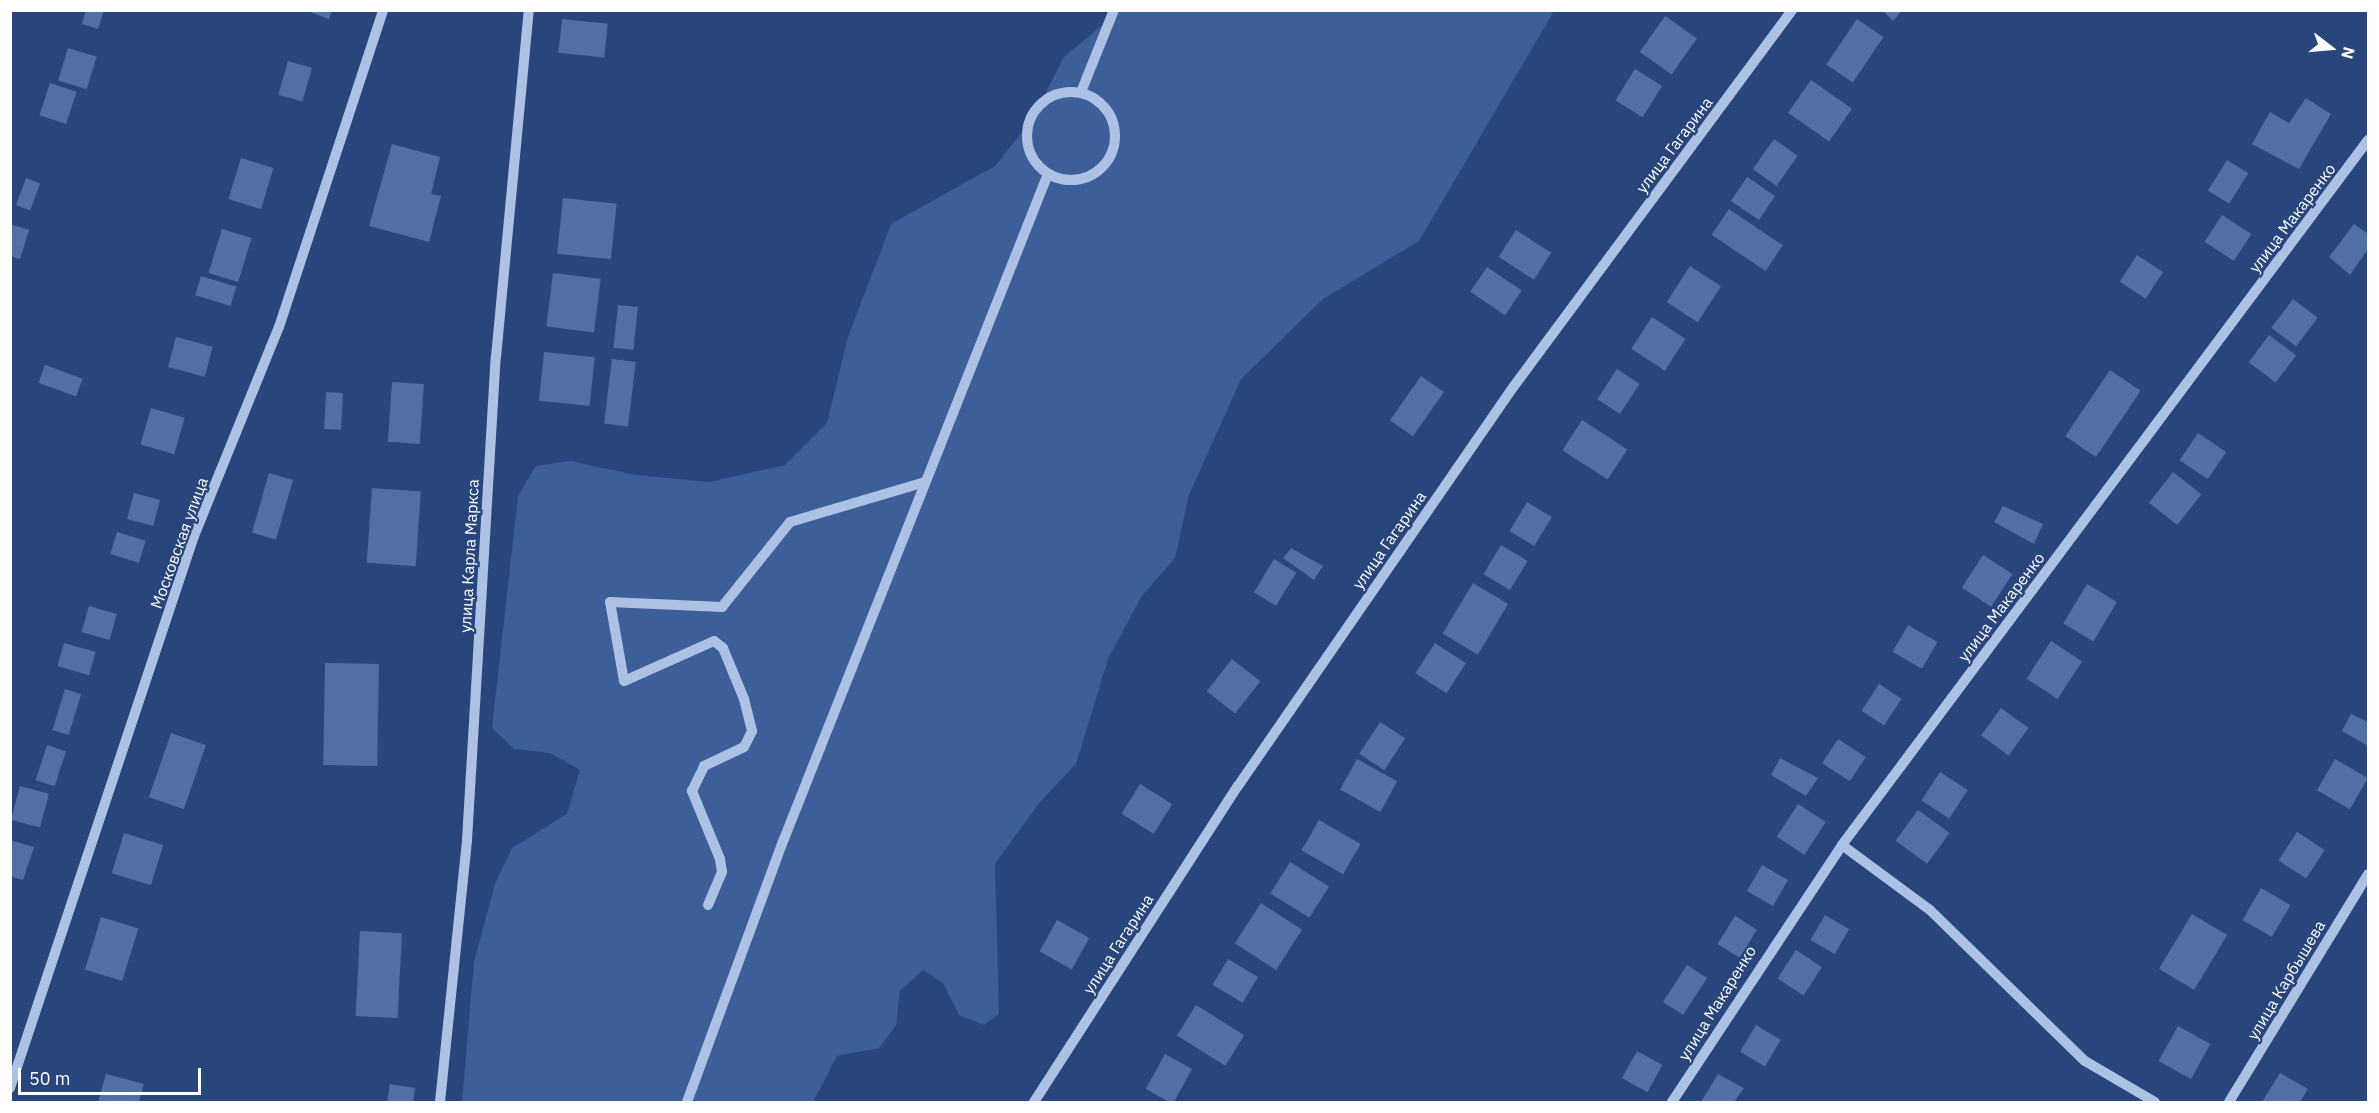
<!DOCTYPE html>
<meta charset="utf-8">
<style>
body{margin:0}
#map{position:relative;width:2379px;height:1113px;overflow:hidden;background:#28467c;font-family:"IBM Plex Sans",sans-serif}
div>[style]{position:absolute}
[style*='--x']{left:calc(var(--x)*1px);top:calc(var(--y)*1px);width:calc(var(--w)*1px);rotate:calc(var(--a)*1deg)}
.green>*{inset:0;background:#3c5e99}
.building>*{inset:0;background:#506fa4;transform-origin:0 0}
.minor>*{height:10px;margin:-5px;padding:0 5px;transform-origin:5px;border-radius:5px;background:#adc1e4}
.minor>.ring{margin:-5px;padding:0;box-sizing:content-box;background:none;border:10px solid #adc1e4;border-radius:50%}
span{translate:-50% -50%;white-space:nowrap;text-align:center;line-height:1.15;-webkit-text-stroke:4.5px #28467c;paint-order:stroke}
.street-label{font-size:16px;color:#fff}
.frame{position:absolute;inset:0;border:12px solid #fff;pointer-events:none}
.north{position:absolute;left:2301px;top:18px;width:60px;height:60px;-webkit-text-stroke:4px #28467c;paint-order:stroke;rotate:106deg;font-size:16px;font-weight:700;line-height:24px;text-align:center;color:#fff}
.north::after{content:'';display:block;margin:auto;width:21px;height:27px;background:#fff;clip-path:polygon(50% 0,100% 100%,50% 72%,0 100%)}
.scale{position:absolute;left:18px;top:1068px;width:183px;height:27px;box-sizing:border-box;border:3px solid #fff;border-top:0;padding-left:8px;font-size:18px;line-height:21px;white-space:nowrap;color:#fff;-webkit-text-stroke:4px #28467c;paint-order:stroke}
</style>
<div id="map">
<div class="green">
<div style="clip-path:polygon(1119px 11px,1554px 11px,1419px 241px,1323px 299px,1241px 379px,1189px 495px,1175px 558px,1141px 597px,1108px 659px,1076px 764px,1039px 803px,995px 864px,999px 1014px,984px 1025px,959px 1015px,943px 983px,923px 970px,900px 991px,896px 1025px,879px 1048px,837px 1056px,813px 1102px,462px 1102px,474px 962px,495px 884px,512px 848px,567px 814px,580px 770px,550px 753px,514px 749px,492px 728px,518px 496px,536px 466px,570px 461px,636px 475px,709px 482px,785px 465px,827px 423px,848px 337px,891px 224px,995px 166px,1031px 121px,1064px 57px)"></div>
</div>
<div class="building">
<div style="clip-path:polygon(86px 10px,104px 10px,98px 29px,82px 24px)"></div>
<div style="clip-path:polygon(304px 10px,332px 10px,329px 19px)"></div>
<div style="clip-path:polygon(1882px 10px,1902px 10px,1893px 21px)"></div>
<div style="left:1665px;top:16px;width:39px;height:44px;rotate:35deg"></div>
<div style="left:562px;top:19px;width:46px;height:34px;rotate:6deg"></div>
<div style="left:1857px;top:19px;width:32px;height:55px;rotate:34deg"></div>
<div style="left:68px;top:48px;width:30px;height:34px;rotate:17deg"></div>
<div style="left:288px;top:61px;width:25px;height:35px;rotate:16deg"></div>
<div style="left:1635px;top:69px;width:32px;height:37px;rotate:32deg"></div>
<div style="left:1811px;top:80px;width:50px;height:40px;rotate:35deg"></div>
<div style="left:50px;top:83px;width:28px;height:34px;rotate:18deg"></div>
<div style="clip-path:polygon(2306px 98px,2331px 114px,2299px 169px,2252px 144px,2270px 112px,2289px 123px)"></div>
<div style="left:1774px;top:139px;width:29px;height:37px;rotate:35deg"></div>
<div style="clip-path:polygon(392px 144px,440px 157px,431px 194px,441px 196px,429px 242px,369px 226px)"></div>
<div style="left:241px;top:158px;width:34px;height:43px;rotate:17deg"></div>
<div style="left:2227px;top:160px;width:25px;height:36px;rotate:32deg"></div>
<div style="left:1747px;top:177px;width:34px;height:29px;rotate:34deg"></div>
<div style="left:26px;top:178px;width:15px;height:29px;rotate:20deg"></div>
<div style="left:563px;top:198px;width:54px;height:56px;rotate:6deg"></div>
<div style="left:1729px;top:209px;width:65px;height:31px;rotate:34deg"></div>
<div style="left:2222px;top:215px;width:35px;height:32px;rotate:33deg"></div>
<div style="clip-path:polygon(10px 224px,29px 230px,20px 259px,10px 256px)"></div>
<div style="clip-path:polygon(2354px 224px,2368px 234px,2368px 249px,2350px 275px,2329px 257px)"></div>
<div style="left:222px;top:229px;width:31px;height:46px;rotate:17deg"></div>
<div style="left:1516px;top:230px;width:42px;height:32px;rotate:33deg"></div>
<div style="left:2137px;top:255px;width:31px;height:32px;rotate:33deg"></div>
<div style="left:1690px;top:266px;width:37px;height:43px;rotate:33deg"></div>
<div style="left:1487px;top:267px;width:42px;height:30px;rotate:34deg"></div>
<div style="left:553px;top:273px;width:48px;height:54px;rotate:7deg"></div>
<div style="left:201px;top:276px;width:37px;height:20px;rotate:17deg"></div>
<div style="left:2293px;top:299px;width:31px;height:36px;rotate:37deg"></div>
<div style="left:618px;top:305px;width:20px;height:43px;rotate:6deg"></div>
<div style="left:1652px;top:317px;width:40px;height:38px;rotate:33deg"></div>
<div style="left:2269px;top:335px;width:34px;height:34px;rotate:37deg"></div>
<div style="left:176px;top:337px;width:38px;height:31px;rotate:15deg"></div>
<div style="left:544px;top:352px;width:51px;height:49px;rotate:6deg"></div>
<div style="left:612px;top:359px;width:24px;height:65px;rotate:7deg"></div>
<div style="left:45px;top:365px;width:40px;height:19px;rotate:20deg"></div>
<div style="left:1617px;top:369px;width:27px;height:36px;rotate:33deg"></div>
<div style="left:2110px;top:370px;width:37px;height:80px;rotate:34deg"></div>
<div style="left:1421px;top:376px;width:28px;height:54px;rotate:35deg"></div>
<div style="left:392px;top:382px;width:32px;height:60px;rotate:4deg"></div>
<div style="left:326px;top:392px;width:17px;height:37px;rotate:3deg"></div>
<div style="left:151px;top:408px;width:35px;height:38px;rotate:16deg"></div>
<div style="left:1582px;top:420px;width:54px;height:36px;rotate:33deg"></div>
<div style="left:2198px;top:433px;width:34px;height:33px;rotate:34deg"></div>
<div style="left:2173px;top:472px;width:36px;height:39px;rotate:38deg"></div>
<div style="left:269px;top:473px;width:25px;height:62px;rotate:16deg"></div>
<div style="left:372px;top:488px;width:49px;height:75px;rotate:4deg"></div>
<div style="left:134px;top:493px;width:27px;height:27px;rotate:15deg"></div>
<div style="left:1527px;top:502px;width:29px;height:34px;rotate:31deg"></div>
<div style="clip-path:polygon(2003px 506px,2043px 524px,2034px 544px,1994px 522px)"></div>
<div style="left:117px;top:532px;width:30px;height:23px;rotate:17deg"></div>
<div style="left:1501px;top:545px;width:31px;height:34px;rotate:31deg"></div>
<div style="clip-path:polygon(1291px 548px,1323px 566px,1314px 580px,1283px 558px)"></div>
<div style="left:1983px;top:555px;width:35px;height:39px;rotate:33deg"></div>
<div style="left:1274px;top:559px;width:26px;height:39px;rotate:31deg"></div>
<div style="left:1473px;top:583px;width:41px;height:59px;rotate:31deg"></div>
<div style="left:2087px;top:584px;width:35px;height:46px;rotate:31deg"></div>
<div style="left:89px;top:606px;width:29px;height:27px;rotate:16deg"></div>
<div style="left:1908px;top:625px;width:34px;height:31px;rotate:30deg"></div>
<div style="left:2051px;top:641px;width:37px;height:45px;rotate:33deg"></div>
<div style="left:64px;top:643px;width:33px;height:24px;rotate:16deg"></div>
<div style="left:1435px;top:643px;width:37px;height:36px;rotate:33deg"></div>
<div style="left:1232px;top:659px;width:36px;height:41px;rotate:38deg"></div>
<div style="left:325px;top:663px;width:54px;height:102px;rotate:1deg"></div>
<div style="left:1879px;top:684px;width:27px;height:32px;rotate:33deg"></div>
<div style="left:65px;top:689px;width:17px;height:43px;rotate:17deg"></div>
<div style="left:2001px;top:708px;width:34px;height:34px;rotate:36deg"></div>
<div style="clip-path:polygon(2351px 714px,2368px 722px,2368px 746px,2342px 731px)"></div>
<div style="left:1380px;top:722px;width:30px;height:38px;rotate:33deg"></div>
<div style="left:171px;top:733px;width:37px;height:68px;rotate:19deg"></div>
<div style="left:1838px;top:739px;width:33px;height:29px;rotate:33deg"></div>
<div style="left:47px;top:745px;width:20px;height:37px;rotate:18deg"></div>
<div style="clip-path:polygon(1780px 758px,1818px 778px,1806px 796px,1771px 775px)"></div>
<div style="left:1357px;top:759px;width:46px;height:35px;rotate:29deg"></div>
<div style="left:2335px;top:759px;width:38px;height:36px;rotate:30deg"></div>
<div style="left:1940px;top:772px;width:33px;height:34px;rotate:33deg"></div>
<div style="left:1140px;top:784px;width:38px;height:35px;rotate:32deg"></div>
<div style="left:20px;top:786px;width:30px;height:35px;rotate:15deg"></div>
<div style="left:1798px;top:804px;width:33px;height:39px;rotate:33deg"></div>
<div style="left:1918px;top:810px;width:39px;height:38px;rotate:36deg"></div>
<div style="left:1319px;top:820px;width:48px;height:35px;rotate:30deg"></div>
<div style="left:2297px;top:832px;width:33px;height:34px;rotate:33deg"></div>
<div style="left:124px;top:833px;width:41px;height:42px;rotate:17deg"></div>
<div style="clip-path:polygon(10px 840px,34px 847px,23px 880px,10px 876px)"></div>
<div style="left:1290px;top:862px;width:46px;height:37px;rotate:32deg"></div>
<div style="left:1762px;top:865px;width:30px;height:30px;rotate:30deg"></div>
<div style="left:2261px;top:888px;width:34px;height:37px;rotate:30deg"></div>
<div style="left:1261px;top:903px;width:49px;height:48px;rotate:33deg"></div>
<div style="left:2192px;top:914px;width:41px;height:64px;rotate:31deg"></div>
<div style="left:1825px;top:915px;width:28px;height:29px;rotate:30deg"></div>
<div style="left:1735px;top:916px;width:26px;height:33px;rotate:32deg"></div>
<div style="left:101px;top:917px;width:39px;height:55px;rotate:17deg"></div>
<div style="left:1057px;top:920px;width:37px;height:36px;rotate:29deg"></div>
<div style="left:360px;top:931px;width:42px;height:85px;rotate:3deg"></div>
<div style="left:1796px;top:950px;width:31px;height:34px;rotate:33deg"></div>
<div style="left:1228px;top:959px;width:35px;height:30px;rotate:31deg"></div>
<div style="left:1687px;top:965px;width:24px;height:44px;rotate:33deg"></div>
<div style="left:1196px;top:1005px;width:57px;height:36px;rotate:32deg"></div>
<div style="left:1756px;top:1025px;width:29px;height:31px;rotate:31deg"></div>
<div style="left:2178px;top:1026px;width:37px;height:40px;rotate:29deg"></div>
<div style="left:1637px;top:1051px;width:29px;height:31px;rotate:29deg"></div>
<div style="left:1165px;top:1054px;width:31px;height:40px;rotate:29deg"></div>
<div style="clip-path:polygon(2280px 1073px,2308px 1089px,2300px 1102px,2262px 1102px)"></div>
<div style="clip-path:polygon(106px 1074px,144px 1084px,139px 1102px,98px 1102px)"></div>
<div style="clip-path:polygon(1718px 1074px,1744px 1088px,1734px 1102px,1701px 1102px)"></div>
<div style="clip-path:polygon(390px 1084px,415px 1088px,413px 1102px,387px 1102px)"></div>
</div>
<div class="minor">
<div class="ring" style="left:1027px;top:92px;width:78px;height:78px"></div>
<div style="--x:1081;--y:92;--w:88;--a:-68.1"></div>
<div style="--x:1842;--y:845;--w:109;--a:36.5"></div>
<div style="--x:1930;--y:910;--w:216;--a:44.3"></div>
<div style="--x:2085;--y:1061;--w:81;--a:30.4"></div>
<div style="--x:708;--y:905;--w:36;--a:-67"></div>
<div style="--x:722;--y:872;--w:13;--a:-99"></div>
<div style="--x:720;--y:859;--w:74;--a:-112.4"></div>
<div style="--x:692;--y:791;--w:28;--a:-64"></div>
<div style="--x:704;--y:766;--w:44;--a:-25.4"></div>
<div style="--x:744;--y:747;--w:18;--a:-63"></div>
<div style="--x:752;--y:731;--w:33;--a:-104"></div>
<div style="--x:744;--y:699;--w:55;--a:-112.4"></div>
<div style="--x:723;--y:648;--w:11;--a:-142"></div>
<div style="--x:714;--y:641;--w:98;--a:156"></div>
<div style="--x:624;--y:681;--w:80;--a:-100"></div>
<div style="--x:610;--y:602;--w:112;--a:2.6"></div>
<div style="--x:722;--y:607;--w:109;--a:-51.3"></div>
<div style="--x:790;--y:522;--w:141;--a:-16.5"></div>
<div style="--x:10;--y:1088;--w:582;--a:-71.57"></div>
<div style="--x:194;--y:536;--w:226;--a:-67.9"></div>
<div style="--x:279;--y:327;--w:334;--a:-71.8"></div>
<div style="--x:440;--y:1102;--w:263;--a:-84.1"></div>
<div style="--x:467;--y:840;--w:484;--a:-86.6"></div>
<div style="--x:496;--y:357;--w:349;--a:-84.6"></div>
<div style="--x:687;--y:1102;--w:280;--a:-69.8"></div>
<div style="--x:784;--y:839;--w:715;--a:-68.35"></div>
<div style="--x:1034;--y:1102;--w:376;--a:-57.2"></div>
<div style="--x:1238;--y:786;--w:486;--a:-55.4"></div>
<div style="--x:1514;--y:386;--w:468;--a:-53.5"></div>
<div style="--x:1672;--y:1102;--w:308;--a:-56.5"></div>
<div style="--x:1842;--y:845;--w:880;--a:-53.27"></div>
<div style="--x:2229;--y:1102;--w:267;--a:-58.6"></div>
</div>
<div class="street-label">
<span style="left:1674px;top:145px;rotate:-53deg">улица Гагарина</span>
<span style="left:2292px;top:218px;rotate:-53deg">улица Макаренко</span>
<span style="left:1389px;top:540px;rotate:-55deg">улица Гагарина</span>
<span style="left:179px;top:543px;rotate:-70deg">Московская улица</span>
<span style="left:469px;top:556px;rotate:-87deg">улица Карла Маркса</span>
<span style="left:2001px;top:607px;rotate:-53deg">улица Макаренко</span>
<span style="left:1118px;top:944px;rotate:-57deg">улица Гагарина</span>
<span style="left:2286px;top:980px;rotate:-59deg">улица Карбышева</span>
<span style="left:1717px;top:1003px;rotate:-58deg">улица Макаренко</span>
</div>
<div class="frame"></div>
<div class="north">N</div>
<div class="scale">50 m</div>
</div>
